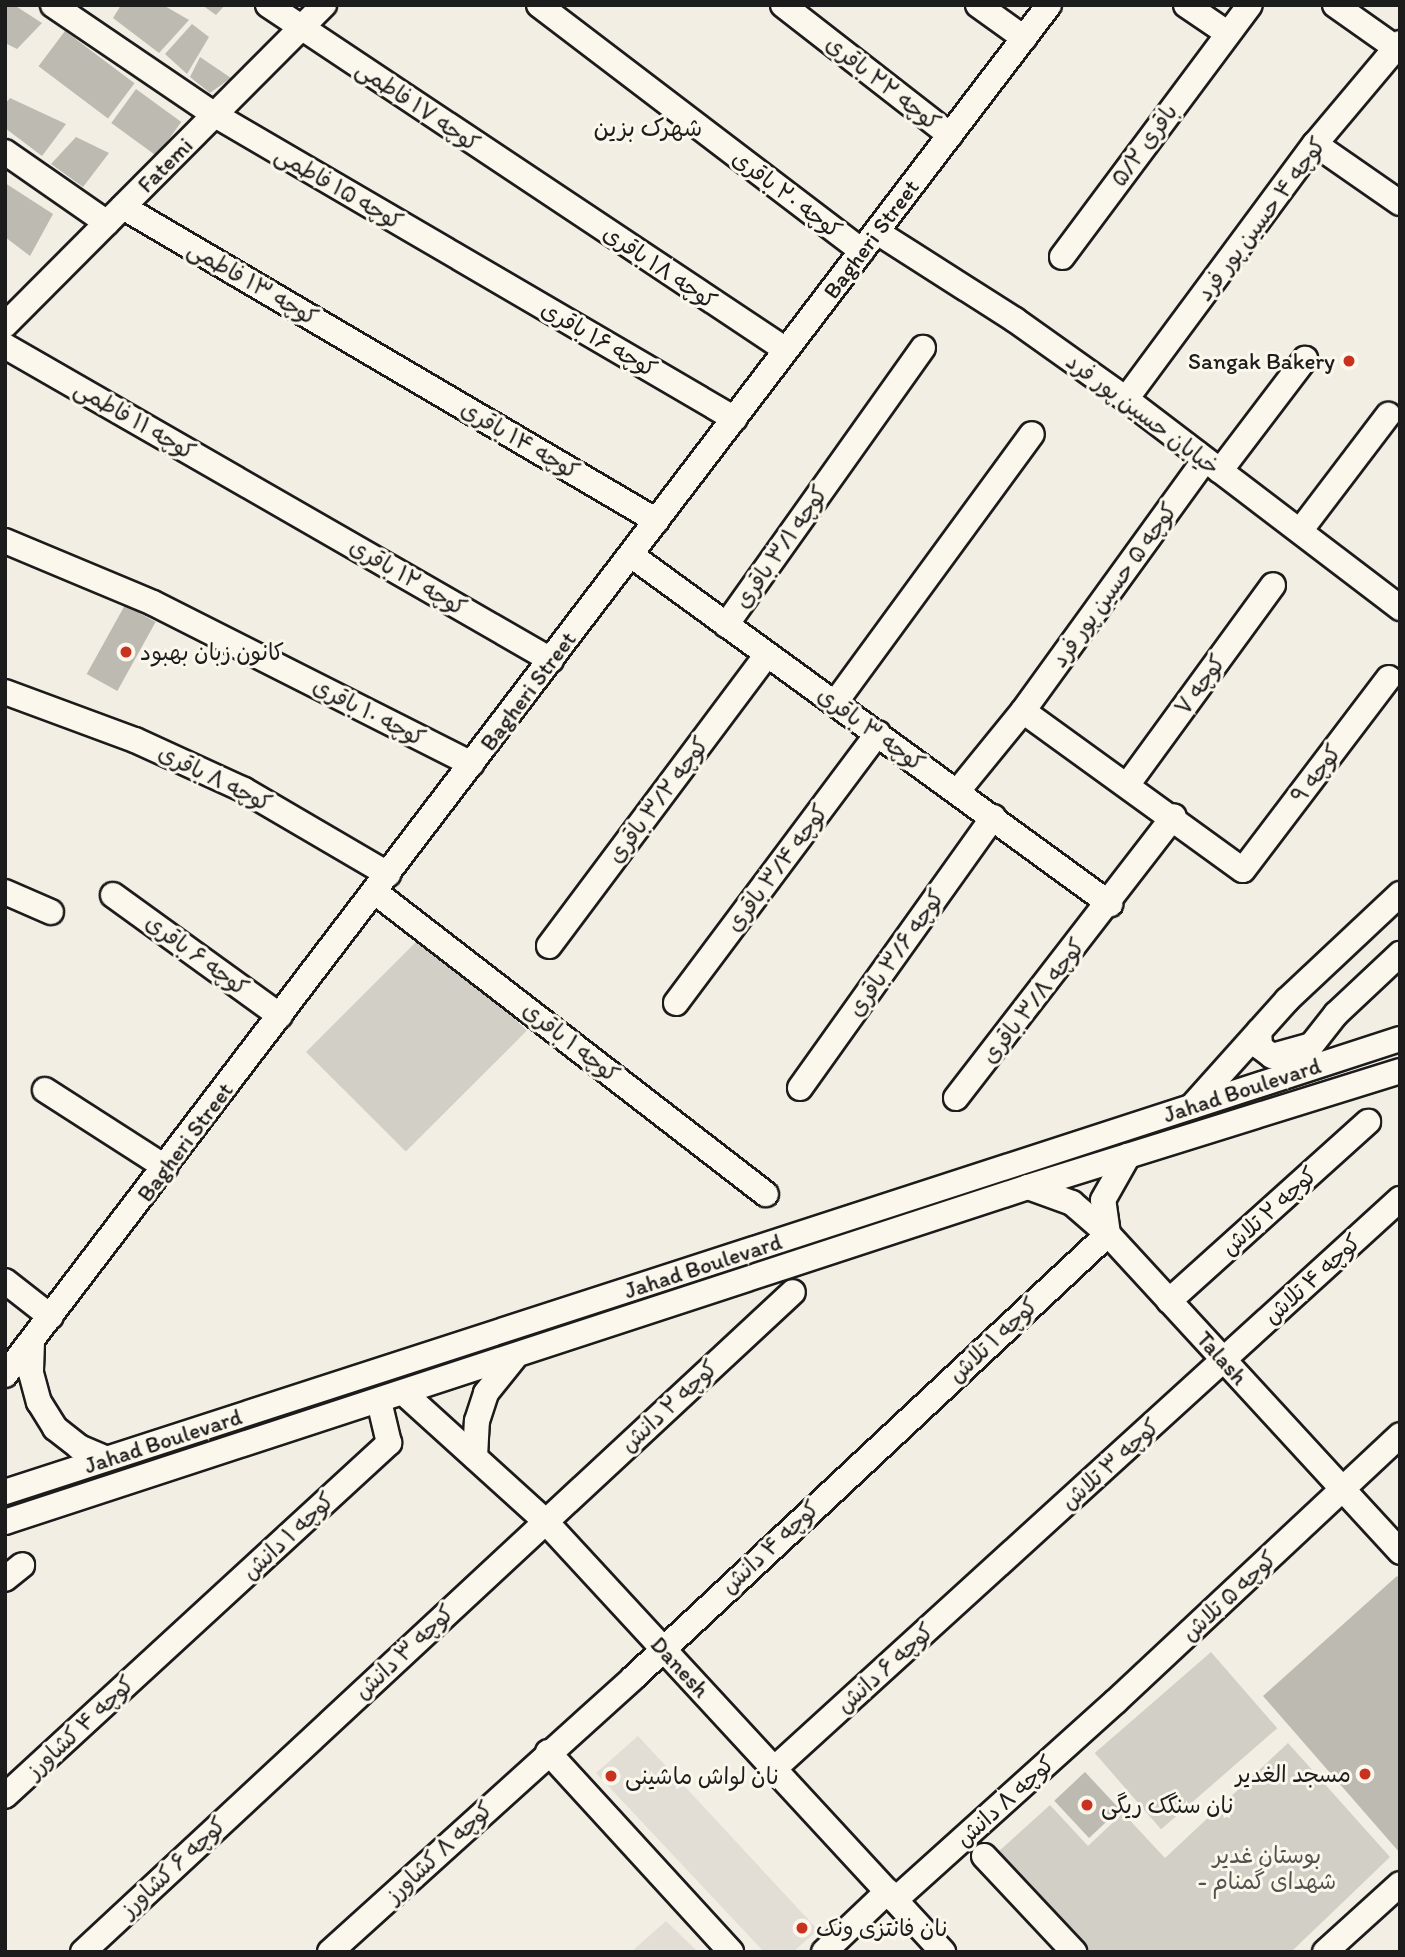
<!DOCTYPE html>
<meta charset="utf-8">
<style>
body{margin:0}
#map{position:relative;width:1405px;height:1957px;overflow:hidden;background:#f2eee4;font-family:Itim,"Playpen Sans Arabic",sans-serif}
div>[style]{position:absolute}
[style*='--x']{left:calc(var(--x)*1px);top:calc(var(--y)*1px);width:calc(var(--w)*1px);rotate:calc(var(--a)*1deg)}
.built>*{inset:0;background:#e2ded5}
.green>*{inset:0;background:#d2cfc6;transform-origin:0 0}
.building>*{inset:0;background:#bdbab1;transform-origin:0 0}
.roads{filter:drop-shadow(2px 0 #1c1c1c) drop-shadow(-2px 0 #1c1c1c) drop-shadow(0 2px #1c1c1c) drop-shadow(0 -2px #1c1c1c)}
.minor>*{height:24px;margin:-12px;padding:0 12px;transform-origin:12px;border-radius:12px;background:#fbf7ec}
.dots>*{width:19px;height:19px;translate:-50% -50%;box-sizing:border-box;border:4px solid #fbf7ec;border-radius:50%}
span{translate:-50% -50%;white-space:nowrap;text-align:center;line-height:1.15;-webkit-text-stroke:6px #fbf7ec;paint-order:stroke}
.street-label{font-size:23px;color:#1c1c1c}
.poi-label{font-size:23px;color:#1c1c1c}
.right{translate:-100% -50%;text-align:right}
.left{translate:0 -50%;text-align:left}
.park-label{font-size:23px;color:#53524f}
.neighbourhood-label{font-size:24px;color:#1c1c1c}
.frame{position:absolute;inset:0;border:7px solid #1c1c1c;pointer-events:none}
</style>
<div id="map">
<div class="built">
<div style="clip-path:polygon(638px 1736px,818px 1930px,793px 1952px,764px 1952px,596px 1773px)"></div>
<div style="clip-path:polygon(666px 1921px,698px 1952px,631px 1952px)"></div>
</div>
<div class="green">
<div style="left:427px;top:931px;width:141px;height:171px;rotate:45deg"></div>
<div style="left:1211px;top:1652px;width:101px;height:154px;rotate:49deg"></div>
<div style="clip-path:polygon(1288px 1743px,1390px 1857px,1291px 1952px,1088px 1952px,998px 1852px,1050px 1805px,1088px 1846px,1123px 1813px,1165px 1858px)"></div>
</div>
<div class="building">
<div style="clip-path:polygon(5px 5px,14px 5px,42px 23px,17px 49px,5px 43px)"></div>
<div style="clip-path:polygon(121px 5px,163px 5px,189px 20px,159px 53px,113px 18px)"></div>
<div style="clip-path:polygon(202px 5px,225px 5px,216px 15px)"></div>
<div style="clip-path:polygon(192px 24px,209px 37px,187px 74px,165px 54px)"></div>
<div style="left:65px;top:31px;width:87px;height:44px;rotate:37deg"></div>
<div style="clip-path:polygon(200px 57px,231px 78px,210px 93px,190px 77px)"></div>
<div style="left:136px;top:89px;width:56px;height:42px;rotate:36deg"></div>
<div style="clip-path:polygon(10px 98px,66px 124px,42px 156px,5px 128px,5px 104px)"></div>
<div style="clip-path:polygon(76px 137px,109px 153px,83px 187px,51px 164px)"></div>
<div style="clip-path:polygon(5px 183px,53px 214px,30px 256px,5px 237px)"></div>
<div style="left:125px;top:605px;width:35px;height:79px;rotate:29deg"></div>
<div style="clip-path:polygon(1397px 1576px,1400px 1579px,1400px 1853px,1263px 1696px)"></div>
<div style="left:1085px;top:1772px;width:51px;height:42px;rotate:47deg"></div>
</div>
<div class="roads">
<div class="minor">
<div style="--x:53;--y:5;--w:196;--a:34.2"></div>
<div style="--x:215;--y:115;--w:602;--a:30.31"></div>
<div style="--x:268;--y:5;--w:622;--a:33.66"></div>
<div style="--x:539;--y:5;--w:406;--a:37.3"></div>
<div style="--x:783;--y:5;--w:212;--a:37.9"></div>
<div style="--x:978;--y:5;--w:57;--a:35.7"></div>
<div style="--x:1186;--y:5;--w:50;--a:34.3"></div>
<div style="--x:1335;--y:5;--w:75;--a:35.2"></div>
<div style="--x:1315;--y:144;--w:103;--a:34.8"></div>
<div style="--x:5;--y:152;--w:124;--a:34.8"></div>
<div style="--x:123;--y:207;--w:619;--a:30.46"></div>
<div style="--x:877;--y:232;--w:164;--a:32.5"></div>
<div style="--x:1015;--y:320;--w:136;--a:35.4"></div>
<div style="--x:1126;--y:399;--w:345;--a:37.3"></div>
<div style="--x:1062;--y:257;--w:314;--a:-53.3"></div>
<div style="--x:5;--y:325;--w:452;--a:-45.1"></div>
<div style="--x:5;--y:346;--w:630;--a:29.9"></div>
<div style="--x:1126;--y:399;--w:317;--a:-53.5"></div>
<div style="--x:1315;--y:144;--w:132;--a:-49.9"></div>
<div style="--x:1220;--y:471;--w:141;--a:-52.8"></div>
<div style="--x:1300;--y:531;--w:146;--a:-52.8"></div>
<div style="--x:5;--y:541;--w:160;--a:22.7"></div>
<div style="--x:153;--y:603;--w:357;--a:26.8"></div>
<div style="--x:631;--y:555;--w:593;--a:36.08"></div>
<div style="--x:726;--y:625;--w:340;--a:-54.6"></div>
<div style="--x:5;--y:692;--w:139;--a:20.3"></div>
<div style="--x:135;--y:740;--w:120;--a:24.6"></div>
<div style="--x:244;--y:790;--w:167;--a:30.3"></div>
<div style="--x:835;--y:703;--w:333;--a:-53.8"></div>
<div style="--x:1023;--y:711;--w:271;--a:35.9"></div>
<div style="--x:1243;--y:870;--w:241;--a:-52.8"></div>
<div style="--x:1128;--y:784;--w:246;--a:-53.9"></div>
<div style="--x:957;--y:792;--w:104;--a:-50.8"></div>
<div style="--x:1023;--y:711;--w:310;--a:-54.1"></div>
<div style="--x:5;--y:892;--w:50;--a:23.5"></div>
<div style="--x:375;--y:892;--w:494;--a:37.7"></div>
<div style="--x:113;--y:895;--w:206;--a:35.9"></div>
<div style="--x:549;--y:946;--w:364;--a:-53.2"></div>
<div style="--x:676;--y:1003;--w:337;--a:-53.2"></div>
<div style="--x:1259;--y:1031;--w:16;--a:86"></div>
<div style="--x:1260;--y:1047;--w:15;--a:37"></div>
<div style="--x:1272;--y:1056;--w:41;--a:-15.4"></div>
<div style="--x:1288;--y:1075;--w:78;--a:-51.8"></div>
<div style="--x:1336;--y:1014;--w:88;--a:-43.2"></div>
<div style="--x:800;--y:1088;--w:333;--a:-54.5"></div>
<div style="--x:45;--y:1090;--w:143;--a:32.7"></div>
<div style="--x:956;--y:1098;--w:356;--a:-52.3"></div>
<div style="--x:1192;--y:1106;--w:142;--a:-48.1"></div>
<div style="--x:1287;--y:1000;--w:155;--a:-43.2"></div>
<div style="--x:1028;--y:1187;--w:47;--a:20"></div>
<div style="--x:1072;--y:1203;--w:48;--a:40.7"></div>
<div style="--x:1108;--y:1234;--w:432;--a:47.4"></div>
<div style="--x:1108;--y:1234;--w:34;--a:-98"></div>
<div style="--x:1103;--y:1200;--w:51;--a:-60.4"></div>
<div style="--x:5;--y:1281;--w:58;--a:38"></div>
<div style="--x:1169;--y:1301;--w:268;--a:-42"></div>
<div style="--x:32;--y:1342;--w:31;--a:92"></div>
<div style="--x:31;--y:1373;--w:30;--a:75"></div>
<div style="--x:39;--y:1402;--w:31;--a:58"></div>
<div style="--x:55;--y:1428;--w:31;--a:38"></div>
<div style="--x:79;--y:1447;--w:30;--a:23"></div>
<div style="--x:5;--y:1375;--w:1722;--a:-52.69"></div>
<div style="--x:405;--y:1394;--w:189;--a:42.2"></div>
<div style="--x:545;--y:1521;--w:587;--a:47.28"></div>
<div style="--x:475;--y:1457;--w:36;--a:-87"></div>
<div style="--x:477;--y:1421;--w:29;--a:-72"></div>
<div style="--x:486;--y:1393;--w:45;--a:-51.3"></div>
<div style="--x:5;--y:1492;--w:1467;--a:-17.99"></div>
<div style="--x:5;--y:1522;--w:1076;--a:-18.13"></div>
<div style="--x:1028;--y:1187;--w:390;--a:-17.3"></div>
<div style="--x:5;--y:1579;--w:22;--a:-39"></div>
<div style="--x:548;--y:1752;--w:271;--a:47.5"></div>
<div style="--x:774;--y:1769;--w:847;--a:-42.32"></div>
<div style="--x:5;--y:1796;--w:522;--a:-42.59"></div>
<div style="--x:389;--y:1443;--w:43;--a:-103.4"></div>
<div style="--x:984;--y:1856;--w:132;--a:46.8"></div>
<div style="--x:895;--y:1900;--w:297;--a:-42"></div>
<div style="--x:1116;--y:1701;--w:389;--a:-43.1"></div>
<div style="--x:83;--y:1952;--w:969;--a:-42.91"></div>
<div style="--x:330;--y:1952;--w:409;--a:-42.1"></div>
<div style="--x:633;--y:1678;--w:650;--a:-43.07"></div>
<div style="--x:824;--y:1952;--w:88;--a:-43.6"></div>
<div style="--x:1325;--y:1952;--w:101;--a:-42.2"></div>
</div>
</div>
<div class="dots">
<div style="left:1349px;top:361px;background:#c8321e"></div>
<div style="left:126px;top:652px;background:#c8321e"></div>
<div style="left:1365px;top:1774px;background:#c8321e"></div>
<div style="left:611px;top:1776px;background:#c8321e"></div>
<div style="left:1087px;top:1805px;background:#c8321e"></div>
<div style="left:802px;top:1928px;background:#c8321e"></div>
</div>
<div class="street-label">
<span style="left:883px;top:83px;rotate:38deg">کوچه ۲۲ باقری</span>
<span style="left:418px;top:106px;rotate:34deg">کوچه ۱۷ فاطمی</span>
<span style="left:1144px;top:145px;rotate:-54deg">باقری ۵/۲</span>
<span style="left:165px;top:165px;rotate:-45deg">Fatemi</span>
<span style="left:339px;top:188px;rotate:30deg">کوچه ۱۵ فاطمی</span>
<span style="left:787px;top:194px;rotate:37deg">کوچه ۲۰ باقری</span>
<span style="left:1261px;top:219px;rotate:-53deg">کوچه ۴ حسین پور فرد</span>
<span style="left:871px;top:239px;rotate:-53deg">Bagheri Street</span>
<span style="left:660px;top:267px;rotate:34deg">کوچه ۱۸ باقری</span>
<span style="left:253px;top:283px;rotate:30deg">کوچه ۱۳ فاطمی</span>
<span style="left:599px;top:339px;rotate:30deg">کوچه ۱۶ باقری</span>
<span style="left:1143px;top:414px;rotate:37deg">خیابان حسین پور فرد</span>
<span style="left:135px;top:420px;rotate:30deg">کوچه ۱۱ فاطمی</span>
<span style="left:520px;top:440px;rotate:30deg">کوچه ۱۴ باقری</span>
<span style="left:781px;top:547px;rotate:-55deg">کوچه ۳/۱ باقری</span>
<span style="left:408px;top:577px;rotate:30deg">کوچه ۱۲ باقری</span>
<span style="left:1114px;top:585px;rotate:-54deg">کوچه ۵ حسین پور فرد</span>
<span style="left:1200px;top:685px;rotate:-54deg">کوچه ۷</span>
<span style="left:528px;top:691px;rotate:-53deg">Bagheri Street</span>
<span style="left:369px;top:712px;rotate:27deg">کوچه ۱۰ باقری</span>
<span style="left:871px;top:729px;rotate:36deg">کوچه ۳ باقری</span>
<span style="left:1316px;top:774px;rotate:-53deg">کوچه ۹</span>
<span style="left:215px;top:778px;rotate:26deg">کوچه ۸ باقری</span>
<span style="left:658px;top:800px;rotate:-53deg">کوچه ۳/۲ باقری</span>
<span style="left:777px;top:868px;rotate:-53deg">کوچه ۳/۴ باقری</span>
<span style="left:896px;top:953px;rotate:-55deg">کوچه ۳/۶ باقری</span>
<span style="left:197px;top:955px;rotate:36deg">کوچه ۶ باقری</span>
<span style="left:1033px;top:1001px;rotate:-52deg">کوچه ۳/۸ باقری</span>
<span style="left:571px;top:1042px;rotate:38deg">کوچه ۱ باقری</span>
<span style="left:1242px;top:1090px;rotate:-18deg">Jahad Boulevard</span>
<span style="left:185px;top:1142px;rotate:-53deg">Bagheri Street</span>
<span style="left:1269px;top:1211px;rotate:-42deg">کوچه ۲ تلاش</span>
<span style="left:703px;top:1266px;rotate:-18deg">Jahad Boulevard</span>
<span style="left:1312px;top:1279px;rotate:-42deg">کوچه ۴ تلاش</span>
<span style="left:993px;top:1340px;rotate:-43deg">کوچه ۱ تلاش</span>
<span style="left:1222px;top:1358px;rotate:48deg">Talash</span>
<span style="left:669px;top:1406px;rotate:-43deg">کوچه ۲ دانش</span>
<span style="left:163px;top:1441px;rotate:-18deg">Jahad Boulevard</span>
<span style="left:1110px;top:1464px;rotate:-42deg">کوچه ۳ تلاش</span>
<span style="left:288px;top:1536px;rotate:-43deg">کوچه ۱ دانش</span>
<span style="left:770px;top:1547px;rotate:-43deg">کوچه ۴ دانش</span>
<span style="left:1229px;top:1596px;rotate:-43deg">کوچه ۵ تلاش</span>
<span style="left:404px;top:1652px;rotate:-43deg">کوچه ۳ دانش</span>
<span style="left:680px;top:1667px;rotate:47deg">Danesh</span>
<span style="left:885px;top:1668px;rotate:-42deg">کوچه ۶ دانش</span>
<span style="left:80px;top:1727px;rotate:-43deg">کوچه ۴ کشاورز</span>
<span style="left:1005px;top:1801px;rotate:-42deg">کوچه ۸ دانش</span>
<span style="left:439px;top:1852px;rotate:-43deg">کوچه ۸ کشاورز</span>
<span style="left:173px;top:1867px;rotate:-43deg">کوچه ۶ کشاورز</span>
</div>
<div class="poi-label">
<span class="right" style="left:1335px;top:361px">Sangak Bakery</span>
<span class="left" style="left:140px;top:652px">کانون زبان بهبود</span>
<span class="right" style="left:1351px;top:1774px">مسجد الغدیر</span>
<span class="left" style="left:625px;top:1776px">نان لواش ماشينى</span>
<span class="left" style="left:1101px;top:1805px">نان سنگک ریگی</span>
<span class="left" style="left:816px;top:1928px">نان فانتزى ونک</span>
</div>
<div class="park-label">
<span style="left:1267px;top:1868px">بوستان غدیر<br>- شهدای گمنام</span>
</div>
<div class="neighbourhood-label">
<span style="left:648px;top:128px">شهرک بزین</span>
</div>
<div class="frame"></div>
</div>
